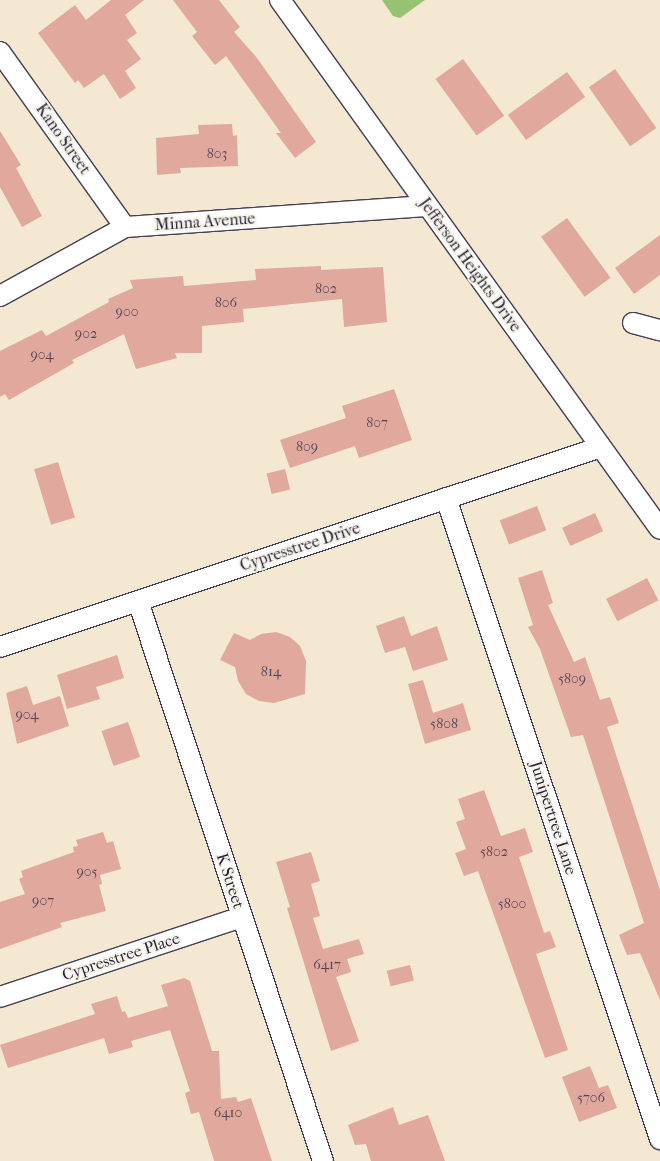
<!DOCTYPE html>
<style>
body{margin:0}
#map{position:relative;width:660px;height:1161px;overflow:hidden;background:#f4e8d3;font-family:"IM FELL French Canon",serif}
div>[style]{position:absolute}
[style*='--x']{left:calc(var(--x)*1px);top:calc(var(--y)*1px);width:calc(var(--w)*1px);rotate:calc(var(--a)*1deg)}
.green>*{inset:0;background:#96c371}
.building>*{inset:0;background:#e1a89e;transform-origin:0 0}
.roads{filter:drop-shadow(1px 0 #424052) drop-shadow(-1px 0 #424052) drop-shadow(0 1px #424052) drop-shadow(0 -1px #424052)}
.minor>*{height:20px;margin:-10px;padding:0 10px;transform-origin:10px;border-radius:10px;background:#fff}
span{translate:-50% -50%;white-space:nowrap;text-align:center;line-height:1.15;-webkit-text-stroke:4px #f7f3e8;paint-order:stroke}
.number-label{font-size:14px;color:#524454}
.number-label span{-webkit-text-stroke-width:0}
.street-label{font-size:16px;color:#22223b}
</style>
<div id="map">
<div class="green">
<div style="clip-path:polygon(382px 0,425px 0,400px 18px,393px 16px)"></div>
</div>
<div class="building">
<div style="clip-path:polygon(111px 0,144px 0,125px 15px,137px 33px,127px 40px,141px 59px,125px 71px,136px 88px,120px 99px,104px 74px,84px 88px,78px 80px,75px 83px,38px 33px,75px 5px,86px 20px)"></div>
<div style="clip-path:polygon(173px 0,219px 0,240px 27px,234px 32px,257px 58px,316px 142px,295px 158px,276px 133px,281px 133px,226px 56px,215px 65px,192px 36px,197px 32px)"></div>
<div style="left:463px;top:59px;width:70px;height:34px;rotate:54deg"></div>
<div style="left:615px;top:69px;width:72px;height:32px;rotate:55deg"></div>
<div style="left:567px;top:72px;width:31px;height:73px;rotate:54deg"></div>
<div style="clip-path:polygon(232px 124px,233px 136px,237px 135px,238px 166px,180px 168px,181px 173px,157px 175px,156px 138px,199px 134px,198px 125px)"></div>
<div style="clip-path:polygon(0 131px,21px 165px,16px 168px,42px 216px,22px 227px,0 187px)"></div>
<div style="left:567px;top:218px;width:74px;height:32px;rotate:54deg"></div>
<div style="clip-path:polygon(660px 235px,660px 275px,634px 294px,615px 268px)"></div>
<div style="clip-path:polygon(321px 266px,321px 270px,383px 267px,387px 322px,344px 327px,342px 299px,243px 309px,244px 322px,202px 326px,202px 353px,175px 353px,177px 358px,136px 369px,124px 334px,72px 360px,74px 363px,9px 400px,5px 394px,0 397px,0 351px,42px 330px,46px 336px,109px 302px,108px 299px,133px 288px,130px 280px,183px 276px,184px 286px,256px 280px,255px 269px)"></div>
<div style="clip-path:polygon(394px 389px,412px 440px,359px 458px,355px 446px,290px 468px,280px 440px,346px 418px,342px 406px)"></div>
<div style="left:58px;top:462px;width:58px;height:25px;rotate:73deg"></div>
<div style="left:285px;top:469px;width:21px;height:19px;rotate:76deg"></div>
<div style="left:537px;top:506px;width:26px;height:40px;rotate:69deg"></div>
<div style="left:595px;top:513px;width:20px;height:36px;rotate:66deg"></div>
<div style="clip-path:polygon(542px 570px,553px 603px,548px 605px,574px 662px,585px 657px,600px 700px,610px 697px,619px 723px,607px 727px,660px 890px,660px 1000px,640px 953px,627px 955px,619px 935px,644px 923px,583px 735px,571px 737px,540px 649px,528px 627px,533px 625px,518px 578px)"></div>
<div style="left:647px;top:578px;width:25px;height:46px;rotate:63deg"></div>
<div style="clip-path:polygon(404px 616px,411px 636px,437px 626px,448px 660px,413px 671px,405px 647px,385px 653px,376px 626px)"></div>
<div style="clip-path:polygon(276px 632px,290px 637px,300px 646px,306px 661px,305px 694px,274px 703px,259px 701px,246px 694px,238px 681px,235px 667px,220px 660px,234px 633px,250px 640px,261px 634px)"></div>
<div style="clip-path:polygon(117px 655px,124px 678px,96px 687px,100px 699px,67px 709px,57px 675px)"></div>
<div style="clip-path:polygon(423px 680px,433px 713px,463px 703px,471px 730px,425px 744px,408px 684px)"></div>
<div style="clip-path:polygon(27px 686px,33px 705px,60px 696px,69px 726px,17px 744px,6px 693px)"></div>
<div style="left:128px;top:722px;width:37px;height:28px;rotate:71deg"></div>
<div style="clip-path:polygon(484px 790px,501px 836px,525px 828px,533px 852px,519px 857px,544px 933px,550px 931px,556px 947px,536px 954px,568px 1050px,545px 1058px,478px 871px,464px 876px,455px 853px,466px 849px,456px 822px,465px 819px,458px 799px)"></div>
<div style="clip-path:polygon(103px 832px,107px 843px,113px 841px,121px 869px,100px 875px,102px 884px,99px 885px,106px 911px,60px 923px,62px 927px,0 949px,0 902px,25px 894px,19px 879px,23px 877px,21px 871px,74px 852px,73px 847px,78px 846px,76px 840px)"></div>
<div style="clip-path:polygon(311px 852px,320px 881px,311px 884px,320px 916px,313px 918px,323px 949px,359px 939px,364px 954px,347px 959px,351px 972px,336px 977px,359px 1041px,331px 1051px,287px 908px,290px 907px,276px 862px)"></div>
<div style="left:410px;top:965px;width:16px;height:24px;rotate:76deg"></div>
<div style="clip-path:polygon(184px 978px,190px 981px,212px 1051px,219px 1051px,221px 1099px,236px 1097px,238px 1102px,251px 1098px,272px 1161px,214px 1161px,199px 1112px,191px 1114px,185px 1093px,190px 1091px,170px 1030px,131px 1041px,133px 1047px,109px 1054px,104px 1038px,8px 1068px,0 1045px,95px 1014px,91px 1004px,117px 996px,122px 1012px,125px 1011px,128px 1018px,168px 1006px,161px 985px)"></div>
<div style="clip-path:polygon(590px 1066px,599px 1088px,608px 1085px,617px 1108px,579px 1122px,562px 1077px)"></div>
<div style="clip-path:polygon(393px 1107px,399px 1125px,428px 1115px,445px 1161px,371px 1161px,366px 1144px,355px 1145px,348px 1125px)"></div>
</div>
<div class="roads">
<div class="minor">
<div style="--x:280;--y:0;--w:651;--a:54.31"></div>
<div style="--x:0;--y:52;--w:215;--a:54.5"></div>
<div style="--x:0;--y:296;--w:143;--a:-28.9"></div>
<div style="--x:125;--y:227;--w:303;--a:-4"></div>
<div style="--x:633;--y:323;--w:28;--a:15"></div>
<div style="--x:446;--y:498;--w:676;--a:71.54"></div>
<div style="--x:138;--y:601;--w:590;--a:71.72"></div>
<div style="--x:0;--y:647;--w:633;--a:-18.41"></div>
<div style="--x:0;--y:997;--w:255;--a:-18.3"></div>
</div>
</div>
<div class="number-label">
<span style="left:217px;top:154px">803</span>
<span style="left:326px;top:289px">802</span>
<span style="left:226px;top:303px">806</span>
<span style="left:127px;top:312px">900</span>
<span style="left:86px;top:334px">902</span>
<span style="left:42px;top:355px">904</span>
<span style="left:377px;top:423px">807</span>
<span style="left:307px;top:447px">809</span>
<span style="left:271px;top:672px">814</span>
<span style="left:572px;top:679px">5809</span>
<span style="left:27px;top:715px">904</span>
<span style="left:444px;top:724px">5808</span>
<span style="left:494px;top:852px">5802</span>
<span style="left:87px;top:872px">905</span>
<span style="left:43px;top:901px">907</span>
<span style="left:512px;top:904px">5800</span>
<span style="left:327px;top:965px">6417</span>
<span style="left:591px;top:1098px">5706</span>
<span style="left:228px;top:1113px">6410</span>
</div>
<div class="street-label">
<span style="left:63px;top:139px;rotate:55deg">Kano Street</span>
<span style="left:205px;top:222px;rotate:-4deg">Minna Avenue</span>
<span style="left:470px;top:265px;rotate:54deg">Jefferson Heights Drive</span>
<span style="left:300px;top:547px;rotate:-18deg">Cypresstree Drive</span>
<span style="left:553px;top:818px;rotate:72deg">Junipertree Lane</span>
<span style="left:230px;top:881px;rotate:72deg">K Street</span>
<span style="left:121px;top:957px;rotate:-18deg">Cypresstree Place</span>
</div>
</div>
